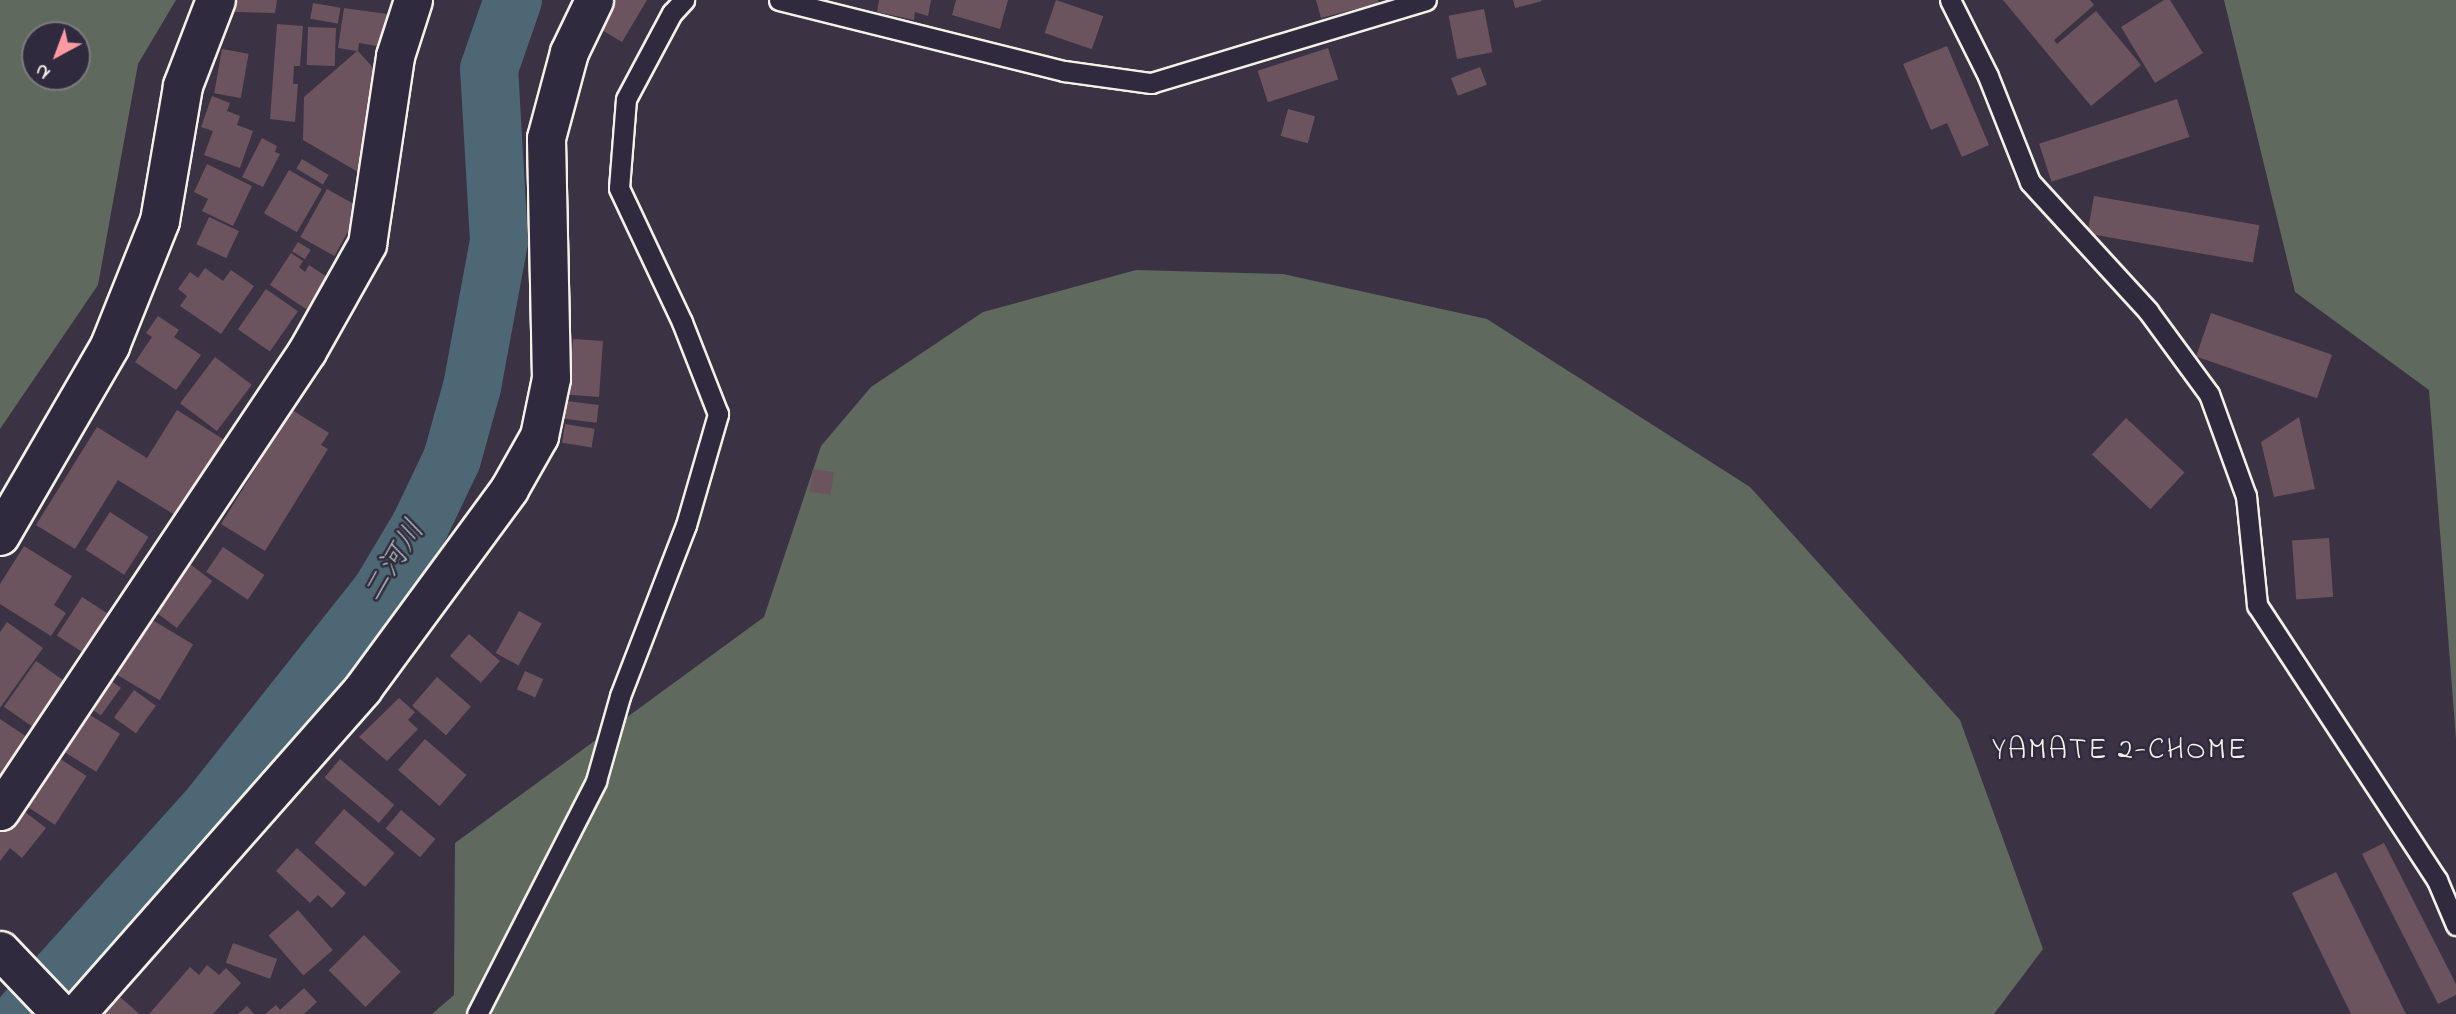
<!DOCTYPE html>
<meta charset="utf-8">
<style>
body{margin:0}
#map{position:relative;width:2456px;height:1014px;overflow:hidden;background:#3b3244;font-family:"Indie Flower","Klee One",sans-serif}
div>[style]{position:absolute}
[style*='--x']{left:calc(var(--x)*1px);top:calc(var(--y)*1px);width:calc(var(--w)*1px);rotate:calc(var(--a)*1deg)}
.green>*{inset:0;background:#5f695d}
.river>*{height:58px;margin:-29px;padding:0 29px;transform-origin:29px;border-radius:29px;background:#4d6775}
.building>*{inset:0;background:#6c545f;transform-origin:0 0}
.roads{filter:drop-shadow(2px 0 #f4f1e8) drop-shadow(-2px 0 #f4f1e8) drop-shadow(0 2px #f4f1e8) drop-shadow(0 -2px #f4f1e8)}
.lane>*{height:19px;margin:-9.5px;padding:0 9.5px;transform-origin:9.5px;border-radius:9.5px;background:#2f2a3d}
.street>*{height:37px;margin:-18.5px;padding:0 18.5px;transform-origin:18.5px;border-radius:18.5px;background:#2f2a3d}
.primary>*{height:38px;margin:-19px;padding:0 19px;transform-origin:19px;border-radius:19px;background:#2f2a3d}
span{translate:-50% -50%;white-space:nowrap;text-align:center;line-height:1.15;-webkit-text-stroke:5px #2f2a3d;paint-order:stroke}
.water-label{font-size:30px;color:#b1baba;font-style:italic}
.neighbourhood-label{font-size:30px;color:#f4f1e8;letter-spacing:2px}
.north{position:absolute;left:21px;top:21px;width:70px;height:70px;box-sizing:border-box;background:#2f2a3d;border:2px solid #7e7a81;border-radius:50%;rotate:221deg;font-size:19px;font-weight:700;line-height:28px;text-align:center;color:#f4f1e8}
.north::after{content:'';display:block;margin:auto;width:24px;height:32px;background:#ff9aa2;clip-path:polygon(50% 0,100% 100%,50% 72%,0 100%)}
</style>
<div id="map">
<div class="green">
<div style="clip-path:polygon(evenodd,0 0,176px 0,138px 64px,98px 285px,0 429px,0 0,77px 35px,77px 77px,35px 77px,35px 35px,77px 35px)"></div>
<div style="clip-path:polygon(2224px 0,2456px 0,2456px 739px,2429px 390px,2295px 292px)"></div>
<div style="clip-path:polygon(1136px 270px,1283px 274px,1487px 319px,1750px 487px,1960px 720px,2043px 949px,1994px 1014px,432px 1014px,454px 995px,455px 843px,764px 617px,821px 446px,871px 387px,983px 312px)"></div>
</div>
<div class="river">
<div style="--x:24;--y:1014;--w:280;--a:-48"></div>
<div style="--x:211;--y:806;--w:272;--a:-51.6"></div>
<div style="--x:380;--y:593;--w:78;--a:-59.2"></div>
<div style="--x:420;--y:526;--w:74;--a:-64.5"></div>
<div style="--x:452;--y:459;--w:75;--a:-74.5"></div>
<div style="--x:472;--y:387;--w:148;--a:-79.5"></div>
<div style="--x:499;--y:241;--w:172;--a:-93.3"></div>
<div style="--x:489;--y:69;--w:73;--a:-70.8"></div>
</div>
<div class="building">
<div style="clip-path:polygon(232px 0,277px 0,275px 13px,233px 12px)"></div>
<div style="clip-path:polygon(614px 0,647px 0,622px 42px,597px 27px)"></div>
<div style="clip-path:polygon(879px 0,931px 0,928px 16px,915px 12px,914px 20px,877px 12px)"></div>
<div style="clip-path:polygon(956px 0,1008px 0,1000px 29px,952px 15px)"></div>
<div style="left:1056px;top:0;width:50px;height:35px;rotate:19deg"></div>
<div style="clip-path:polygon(1316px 0,1378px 0,1379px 3px,1321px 18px)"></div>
<div style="clip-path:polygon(1513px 0,1541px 0,1542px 1px,1515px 8px)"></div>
<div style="clip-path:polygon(2003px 0,2090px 0,2094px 5px,2054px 40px,2057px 44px,2096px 11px,2141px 65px,2091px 106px)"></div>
<div style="clip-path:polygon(2164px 0,2170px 0,2203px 53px,2155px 83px,2121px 27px)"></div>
<div style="left:313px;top:3px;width:28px;height:16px;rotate:10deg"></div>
<div style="clip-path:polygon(344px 8px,394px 15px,389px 48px,359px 43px,358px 51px,385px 81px,365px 176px,303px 140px,304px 97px,357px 51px,338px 48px)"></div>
<div style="left:1484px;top:9px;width:44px;height:36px;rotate:79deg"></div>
<div style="clip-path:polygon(277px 24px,303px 26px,300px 66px,294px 66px,293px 84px,298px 84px,295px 122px,270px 119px)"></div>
<div style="left:308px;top:27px;width:28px;height:38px;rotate:2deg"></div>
<div style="clip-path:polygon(1947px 46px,1989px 145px,1962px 157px,1947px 123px,1931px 130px,1903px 64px)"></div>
<div style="left:1328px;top:48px;width:33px;height:74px;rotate:72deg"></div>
<div style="left:222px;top:49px;width:27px;height:45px;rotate:10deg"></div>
<div style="left:1480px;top:67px;width:19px;height:31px;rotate:69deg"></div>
<div style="clip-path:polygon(212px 96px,230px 103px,227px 111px,240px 116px,237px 125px,253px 131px,240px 168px,204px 155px,213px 131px,201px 127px)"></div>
<div style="left:2177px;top:99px;width:40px;height:145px;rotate:72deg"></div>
<div style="left:1288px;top:109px;width:28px;height:28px;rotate:15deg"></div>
<div style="clip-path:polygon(262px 138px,277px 146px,275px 152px,280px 154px,263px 187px,242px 177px)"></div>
<div style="left:302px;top:159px;width:31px;height:11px;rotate:31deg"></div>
<div style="clip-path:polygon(207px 164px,252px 186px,233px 226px,202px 211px,208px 199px,194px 192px)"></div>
<div style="left:289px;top:170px;width:38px;height:50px;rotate:30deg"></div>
<div style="left:327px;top:189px;width:39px;height:55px;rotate:29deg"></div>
<div style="left:2094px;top:196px;width:168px;height:38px;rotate:10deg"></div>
<div style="left:209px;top:217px;width:33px;height:30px;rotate:25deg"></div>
<div style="left:298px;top:242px;width:15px;height:11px;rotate:32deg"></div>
<div style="clip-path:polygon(291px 253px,303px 261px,299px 267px,305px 272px,309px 265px,327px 277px,306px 309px,270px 285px)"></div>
<div style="clip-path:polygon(205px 268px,223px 281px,231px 270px,254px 286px,221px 334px,180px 306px,187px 296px,178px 289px,190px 272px,198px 278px)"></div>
<div style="left:266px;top:289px;width:39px;height:49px;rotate:35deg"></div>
<div style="left:2211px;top:313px;width:128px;height:46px;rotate:19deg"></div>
<div style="clip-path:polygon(158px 316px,179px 330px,174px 337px,201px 355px,176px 390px,135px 362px,152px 337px,146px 333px)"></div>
<div style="left:573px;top:339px;width:30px;height:56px;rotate:4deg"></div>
<div style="left:215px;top:357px;width:46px;height:58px;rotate:37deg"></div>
<div style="left:567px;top:401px;width:32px;height:18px;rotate:7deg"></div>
<div style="clip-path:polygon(177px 410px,226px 441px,178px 517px,118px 480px,75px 549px,36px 525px,97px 427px,147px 458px)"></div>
<div style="clip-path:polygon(292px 410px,329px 433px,321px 445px,328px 449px,265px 551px,221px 524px)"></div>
<div style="clip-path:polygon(2299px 417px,2315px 489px,2274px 497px,2261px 442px)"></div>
<div style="left:2126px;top:418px;width:80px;height:50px;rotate:43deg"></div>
<div style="left:565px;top:424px;width:30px;height:19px;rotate:9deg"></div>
<div style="left:813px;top:469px;width:21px;height:23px;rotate:8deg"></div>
<div style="left:110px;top:512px;width:46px;height:45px;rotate:33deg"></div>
<div style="left:2329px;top:538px;width:59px;height:37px;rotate:86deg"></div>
<div style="clip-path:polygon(24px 546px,72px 576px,54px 605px,66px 613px,51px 636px,0 604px,0 584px)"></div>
<div style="left:223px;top:547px;width:50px;height:30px;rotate:34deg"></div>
<div style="left:174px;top:552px;width:48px;height:59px;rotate:37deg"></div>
<div style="left:82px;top:597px;width:30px;height:46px;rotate:33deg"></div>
<div style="left:134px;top:609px;width:69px;height:65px;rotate:31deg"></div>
<div style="left:519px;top:611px;width:26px;height:48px;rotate:29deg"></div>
<div style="clip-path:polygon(7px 622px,43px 648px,0 708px,0 632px)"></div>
<div style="left:469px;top:634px;width:41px;height:29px;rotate:41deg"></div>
<div style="left:36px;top:661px;width:47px;height:56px;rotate:35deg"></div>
<div style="left:525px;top:671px;width:20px;height:20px;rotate:24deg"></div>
<div style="left:99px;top:672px;width:27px;height:34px;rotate:36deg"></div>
<div style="left:437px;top:677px;width:45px;height:38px;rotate:41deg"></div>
<div style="left:134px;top:690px;width:27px;height:34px;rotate:36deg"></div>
<div style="clip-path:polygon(399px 698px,415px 712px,408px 720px,418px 729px,387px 761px,359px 737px)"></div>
<div style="left:87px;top:713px;width:39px;height:45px;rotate:32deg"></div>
<div style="clip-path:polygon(0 719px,33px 741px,0 784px)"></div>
<div style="left:425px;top:739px;width:55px;height:41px;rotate:41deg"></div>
<div style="left:48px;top:751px;width:46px;height:58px;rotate:33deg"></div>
<div style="left:340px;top:759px;width:71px;height:24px;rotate:40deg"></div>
<div style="clip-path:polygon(16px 805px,46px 828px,22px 858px,10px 848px,0 861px,0 825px)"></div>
<div style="left:344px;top:809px;width:67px;height:45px;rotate:41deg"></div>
<div style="left:401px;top:810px;width:45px;height:24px;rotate:40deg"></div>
<div style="clip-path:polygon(2384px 843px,2456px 984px,2456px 995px,2438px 1004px,2362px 854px)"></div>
<div style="clip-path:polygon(297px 848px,346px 893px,332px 908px,318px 895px,310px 903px,276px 871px)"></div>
<div style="clip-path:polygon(2336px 872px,2406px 1014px,2351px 1014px,2292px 893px)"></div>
<div style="left:298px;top:910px;width:53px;height:39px;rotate:49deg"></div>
<div style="left:364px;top:935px;width:52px;height:50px;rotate:45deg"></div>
<div style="left:233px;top:943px;width:47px;height:21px;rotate:20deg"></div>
<div style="clip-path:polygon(207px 965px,219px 975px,226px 968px,241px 983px,213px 1014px,149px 1014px,190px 967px,199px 975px)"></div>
<div style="clip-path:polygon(304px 988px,317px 1002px,304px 1014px,265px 1014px,276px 1005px,280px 1010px)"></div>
<div style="clip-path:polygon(120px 997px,136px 1011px,139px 1014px,105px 1014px)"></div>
<div style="clip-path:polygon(247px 1006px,254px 1014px,238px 1014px)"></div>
</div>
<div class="roads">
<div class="lane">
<div style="--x:779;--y:0;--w:294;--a:14"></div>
<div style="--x:1064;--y:71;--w:88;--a:7.9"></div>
<div style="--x:1151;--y:83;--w:287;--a:-16.8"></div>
<div style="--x:1950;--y:0;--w:85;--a:63.4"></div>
<div style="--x:1988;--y:76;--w:114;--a:68.4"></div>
<div style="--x:2030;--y:182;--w:175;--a:47.5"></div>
<div style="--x:2148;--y:311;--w:103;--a:53.7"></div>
<div style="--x:2209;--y:394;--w:109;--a:70.1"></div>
<div style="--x:2246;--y:496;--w:110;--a:84.2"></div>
<div style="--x:2257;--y:605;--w:329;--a:56.8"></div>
<div style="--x:2437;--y:880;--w:49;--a:67.1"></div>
<div style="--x:477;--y:1014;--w:262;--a:-62.9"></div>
<div style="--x:596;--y:781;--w:88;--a:-74.2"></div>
<div style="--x:620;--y:696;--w:183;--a:-68.9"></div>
<div style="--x:686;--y:525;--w:116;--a:-73.9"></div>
<div style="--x:718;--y:414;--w:99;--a:-111.4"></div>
<div style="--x:682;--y:322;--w:148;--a:-115.2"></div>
<div style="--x:619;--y:188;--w:89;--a:-85.5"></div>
<div style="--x:626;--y:99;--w:98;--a:-61.9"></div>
<div style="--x:672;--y:13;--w:18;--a:-47"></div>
</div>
<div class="street">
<div style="--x:0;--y:811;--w:553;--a:-56.28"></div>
<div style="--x:307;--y:351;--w:123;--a:-60.7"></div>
<div style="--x:367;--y:244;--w:190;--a:-81.5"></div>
<div style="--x:395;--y:56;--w:59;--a:-72.2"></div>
<div style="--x:0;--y:950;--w:88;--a:46.4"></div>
<div style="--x:76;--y:1014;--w:434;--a:-48.6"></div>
<div style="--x:363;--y:688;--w:247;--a:-53.7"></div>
<div style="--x:509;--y:489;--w:61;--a:-60.5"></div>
<div style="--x:539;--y:436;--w:59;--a:-78.3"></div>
<div style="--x:551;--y:378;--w:240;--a:-91.2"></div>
<div style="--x:546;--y:138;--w:89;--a:-75"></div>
<div style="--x:569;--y:52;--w:58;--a:-64.3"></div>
</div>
<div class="primary">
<div style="--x:0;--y:536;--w:220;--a:-59.9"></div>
<div style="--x:110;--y:346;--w:135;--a:-68.2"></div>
<div style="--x:160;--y:221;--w:137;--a:-80.3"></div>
<div style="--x:183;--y:86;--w:92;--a:-69"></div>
</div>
</div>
<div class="water-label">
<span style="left:395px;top:562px;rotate:-58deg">二河川</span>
</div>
<div class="neighbourhood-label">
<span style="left:2120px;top:751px">YAMATE 2-CHOME</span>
</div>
<div class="north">N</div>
</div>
